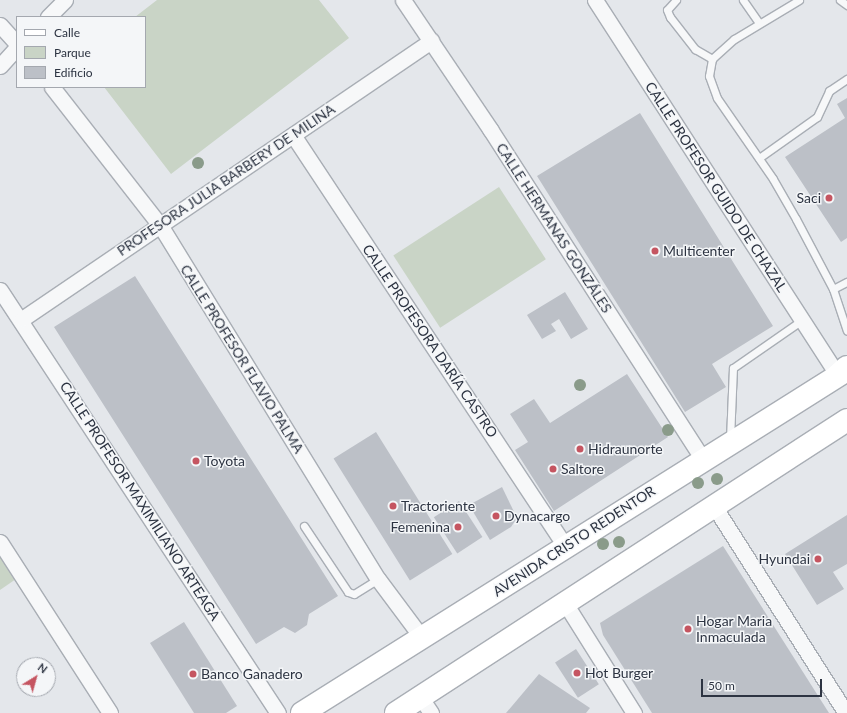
<!DOCTYPE html>
<meta charset="utf-8">
<style>
body{margin:0}
#map{position:relative;width:847px;height:713px;overflow:hidden;background:#e4e7eb;font-family:Lato,sans-serif}
div>[style]{position:absolute}
[style*='--x']{left:calc(var(--x)*1px);top:calc(var(--y)*1px);width:calc(var(--w)*1px);rotate:calc(var(--a)*1deg)}
.green>*{inset:0;background:#c9d4c6;transform-origin:0 0}
.building>*{inset:0;background:#bcc0c7;transform-origin:0 0}
.roads{filter:drop-shadow(1px 0 #a9aeb5) drop-shadow(-1px 0 #a9aeb5) drop-shadow(0 1px #a9aeb5) drop-shadow(0 -1px #a9aeb5)}
.lane>*{height:7px;margin:-3.5px;padding:0 3.5px;transform-origin:3.5px;border-radius:3.5px;background:#f7f8f9}
.street>*{height:15px;margin:-7.5px;padding:0 7.5px;transform-origin:7.5px;border-radius:7.5px;background:#f7f8f9}
.primary>*{height:22px;margin:-11px;padding:0 11px;transform-origin:11px;border-radius:11px;background:#fff}
.highway>*{height:22px;margin:-11px;padding:0 11px;transform-origin:11px;border-radius:11px;background:#fff}
.trees>*{width:12px;height:12px;margin:-6px;border-radius:50%;background:#8a9b8a}
.dots>*{width:11px;height:11px;translate:-50% -50%;box-sizing:border-box;border:2px solid #f4f6f8;border-radius:50%}
span{translate:-50% -50%;white-space:nowrap;text-align:center;line-height:1.15;-webkit-text-stroke:3px #f4f6f8;paint-order:stroke}
.street-label{font-size:14px;color:#2d3442}
.poi-label{font-size:14px;color:#2d3442}
.right{translate:-100% -50%;text-align:right}
.left{translate:0 -50%;text-align:left}
.legend{position:absolute;left:16px;top:16px;width:130px;height:72px;box-sizing:border-box;background:#f4f6f8;border:1px solid #a4a8af;margin:0;padding:5px 7px;list-style:none;font-size:12px;color:#2d3442}
.legend li{display:flex;align-items:center;gap:8px;height:20px}
.legend b{width:20px;border:1px solid #a4a8af}
.north{position:absolute;left:16px;top:657px;width:40px;height:40px;box-sizing:border-box;background:#f4f6f8;border:1px solid #a4a8af;border-radius:50%;rotate:37deg;font-size:11px;font-weight:700;line-height:16px;text-align:center;color:#2d3442}
.north::after{content:'';display:block;margin:auto;width:14px;height:18px;background:#c55561;clip-path:polygon(50% 0,100% 100%,50% 72%,0 100%)}
.scale{position:absolute;left:701px;top:679px;width:121px;height:18px;box-sizing:border-box;border:2px solid #2d3442;border-top:0;padding-left:5px;font-size:12px;line-height:14px;white-space:nowrap;color:#2d3442;-webkit-text-stroke:3px #f4f6f8;paint-order:stroke}
</style>
<div id="map">
<div class="green">
<div style="clip-path:polygon(157px 0,319px 0,349px 38px,171px 174px,104px 87px,145px 87px,145px 17px,135px 17px)"></div>
<div style="left:499px;top:187px;width:86px;height:126px;rotate:57deg"></div>
<div style="clip-path:polygon(0 555px,16px 579px,0 590px)"></div>
</div>
<div class="building">
<div style="clip-path:polygon(847px 98px,847px 238px,841px 242px,785px 157px,845px 118px,837px 104px)"></div>
<div style="clip-path:polygon(640px 113px,773px 326px,712px 364px,726px 387px,685px 412px,537px 176px)"></div>
<div style="clip-path:polygon(135px 276px,338px 596px,309px 614px,307px 625px,295px 633px,284px 627px,256px 644px,54px 327px)"></div>
<div style="clip-path:polygon(565px 292px,588px 329px,571px 339px,559px 319px,551px 324px,556px 331px,542px 339px,527px 315px)"></div>
<div style="clip-path:polygon(627px 374px,668px 437px,554px 511px,515px 450px,528px 442px,510px 414px,534px 399px,550px 423px)"></div>
<div style="left:376px;top:432px;width:144px;height:50px;rotate:58deg"></div>
<div style="clip-path:polygon(502px 487px,517px 518px,511px 527px,490px 540px,469px 505px)"></div>
<div style="left:459px;top:501px;width:43px;height:30px;rotate:57deg"></div>
<div style="clip-path:polygon(847px 515px,847px 564px,833px 572px,844px 589px,817px 605px,785px 554px)"></div>
<div style="clip-path:polygon(723px 546px,829px 713px,652px 713px,603px 635px,600px 623px)"></div>
<div style="clip-path:polygon(184px 622px,237px 706px,226px 713px,194px 713px,150px 643px)"></div>
<div style="left:576px;top:649px;width:42px;height:25px;rotate:57deg"></div>
<div style="clip-path:polygon(539px 674px,590px 708px,586px 713px,506px 713px)"></div>
</div>
<div class="roads">
<div class="lane">
<div style="--x:676;--y:0;--w:13;--a:132"></div>
<div style="--x:667;--y:10;--w:8;--a:67"></div>
<div style="--x:670;--y:17;--w:41;--a:52"></div>
<div style="--x:695;--y:49;--w:20;--a:30"></div>
<div style="--x:743;--y:0;--w:28;--a:55"></div>
<div style="--x:799;--y:0;--w:76;--a:149"></div>
<div style="--x:734;--y:39;--w:30;--a:138"></div>
<div style="--x:712;--y:59;--w:17;--a:100"></div>
<div style="--x:709;--y:76;--w:23;--a:70"></div>
<div style="--x:717;--y:98;--w:98;--a:55.3"></div>
<div style="--x:773;--y:179;--w:46;--a:60.1"></div>
<div style="--x:796;--y:219;--w:79;--a:62.1"></div>
<div style="--x:833;--y:289;--w:44;--a:71.6"></div>
<div style="--x:840;--y:0;--w:9;--a:36"></div>
<div style="--x:759;--y:158;--w:71;--a:-35.3"></div>
<div style="--x:817;--y:117;--w:29;--a:-65"></div>
<div style="--x:829;--y:91;--w:22;--a:-34"></div>
<div style="--x:833;--y:289;--w:16;--a:-27"></div>
<div style="--x:730;--y:439;--w:71;--a:-87.6"></div>
<div style="--x:733;--y:368;--w:84;--a:-34.8"></div>
<div style="--x:304;--y:526;--w:79;--a:56.3"></div>
<div style="--x:348;--y:592;--w:6;--a:18"></div>
<div style="--x:354;--y:594;--w:28;--a:-32"></div>
</div>
<div class="street">
<div style="--x:403;--y:0;--w:156;--a:56"></div>
<div style="--x:490;--y:129;--w:391;--a:57.2"></div>
<div style="--x:595;--y:0;--w:447;--a:57.1"></div>
<div style="--x:48;--y:17;--w:24;--a:-45"></div>
<div style="--x:0;--y:25;--w:25;--a:48"></div>
<div style="--x:0;--y:66;--w:25;--a:-48"></div>
<div style="--x:52;--y:87;--w:175;--a:52"></div>
<div style="--x:160;--y:225;--w:416;--a:58.4"></div>
<div style="--x:378;--y:579;--w:74;--a:53.3"></div>
<div style="--x:293;--y:135;--w:494;--a:56.5"></div>
<div style="--x:0;--y:290;--w:506;--a:56.69"></div>
<div style="--x:22;--y:319;--w:495;--a:-34.2"></div>
<div style="--x:714;--y:506;--w:246;--a:57.5"></div>
<div style="--x:0;--y:542;--w:203;--a:57.2"></div>
<div style="--x:565;--y:603;--w:130;--a:57.9"></div>
<div style="--x:421;--y:698;--w:18;--a:56"></div>
</div>
<div class="primary">
<div style="--x:302;--y:713;--w:644;--a:-32.18"></div>
<div style="--x:396;--y:713;--w:538;--a:-33.01"></div>
</div>
<div class="highway">
<div style="--x:838;--y:375;--w:12;--a:-42"></div>
</div>
</div>
<div class="trees">
<div style="left:198px;top:163px"></div>
<div style="left:580px;top:385px"></div>
<div style="left:668px;top:430px"></div>
<div style="left:717px;top:479px"></div>
<div style="left:698px;top:483px"></div>
<div style="left:619px;top:542px"></div>
<div style="left:603px;top:544px"></div>
</div>
<div class="dots">
<div style="left:829px;top:198px;background:#c55561"></div>
<div style="left:655px;top:251px;background:#c55561"></div>
<div style="left:580px;top:449px;background:#c55561"></div>
<div style="left:196px;top:461px;background:#c55561"></div>
<div style="left:553px;top:469px;background:#c55561"></div>
<div style="left:393px;top:506px;background:#c55561"></div>
<div style="left:496px;top:516px;background:#c55561"></div>
<div style="left:458px;top:527px;background:#c55561"></div>
<div style="left:818px;top:559px;background:#c55561"></div>
<div style="left:688px;top:629px;background:#c55561"></div>
<div style="left:577px;top:673px;background:#c55561"></div>
<div style="left:193px;top:674px;background:#c55561"></div>
</div>
<div class="street-label">
<span style="left:226px;top:180px;rotate:-34deg">PROFESORA JULIA BARBERY DE MILINA</span>
<span style="left:716px;top:187px;rotate:57deg">CALLE PROFESOR GUIDO DE CHAZAL</span>
<span style="left:554px;top:228px;rotate:57deg">CALLE HERMANAS GONZÁLES</span>
<span style="left:430px;top:341px;rotate:56deg">CALLE PROFESORA DARÍA CASTRO</span>
<span style="left:242px;top:359px;rotate:58deg">CALLE PROFESOR FLAVIO PALMA</span>
<span style="left:140px;top:501px;rotate:57deg">CALLE PROFESOR MAXIMILIANO ARTEAGA</span>
<span style="left:574px;top:541px;rotate:-33deg">AVENIDA CRISTO REDENTOR</span>
</div>
<div class="poi-label">
<span class="right" style="left:821px;top:198px">Saci</span>
<span class="left" style="left:663px;top:251px">Multicenter</span>
<span class="left" style="left:588px;top:449px">Hidraunorte</span>
<span class="left" style="left:204px;top:461px">Toyota</span>
<span class="left" style="left:561px;top:469px">Saltore</span>
<span class="left" style="left:401px;top:506px">Tractoriente</span>
<span class="left" style="left:504px;top:516px">Dynacargo</span>
<span class="right" style="left:450px;top:527px">Femenina</span>
<span class="right" style="left:810px;top:559px">Hyundai</span>
<span class="left" style="left:696px;top:629px">Hogar Maria<br>Inmaculada</span>
<span class="left" style="left:585px;top:673px">Hot Burger</span>
<span class="left" style="left:201px;top:674px">Banco Ganadero</span>
</div>
<ul class="legend">
<li><b style="height:5px;background:#fff"></b>Calle</li>
<li><b style="height:11px;background:#c9d4c6"></b>Parque</li>
<li><b style="height:11px;background:#bcc0c7"></b>Edificio</li>
</ul>
<div class="north">N</div>
<div class="scale">50 m</div>
</div>
